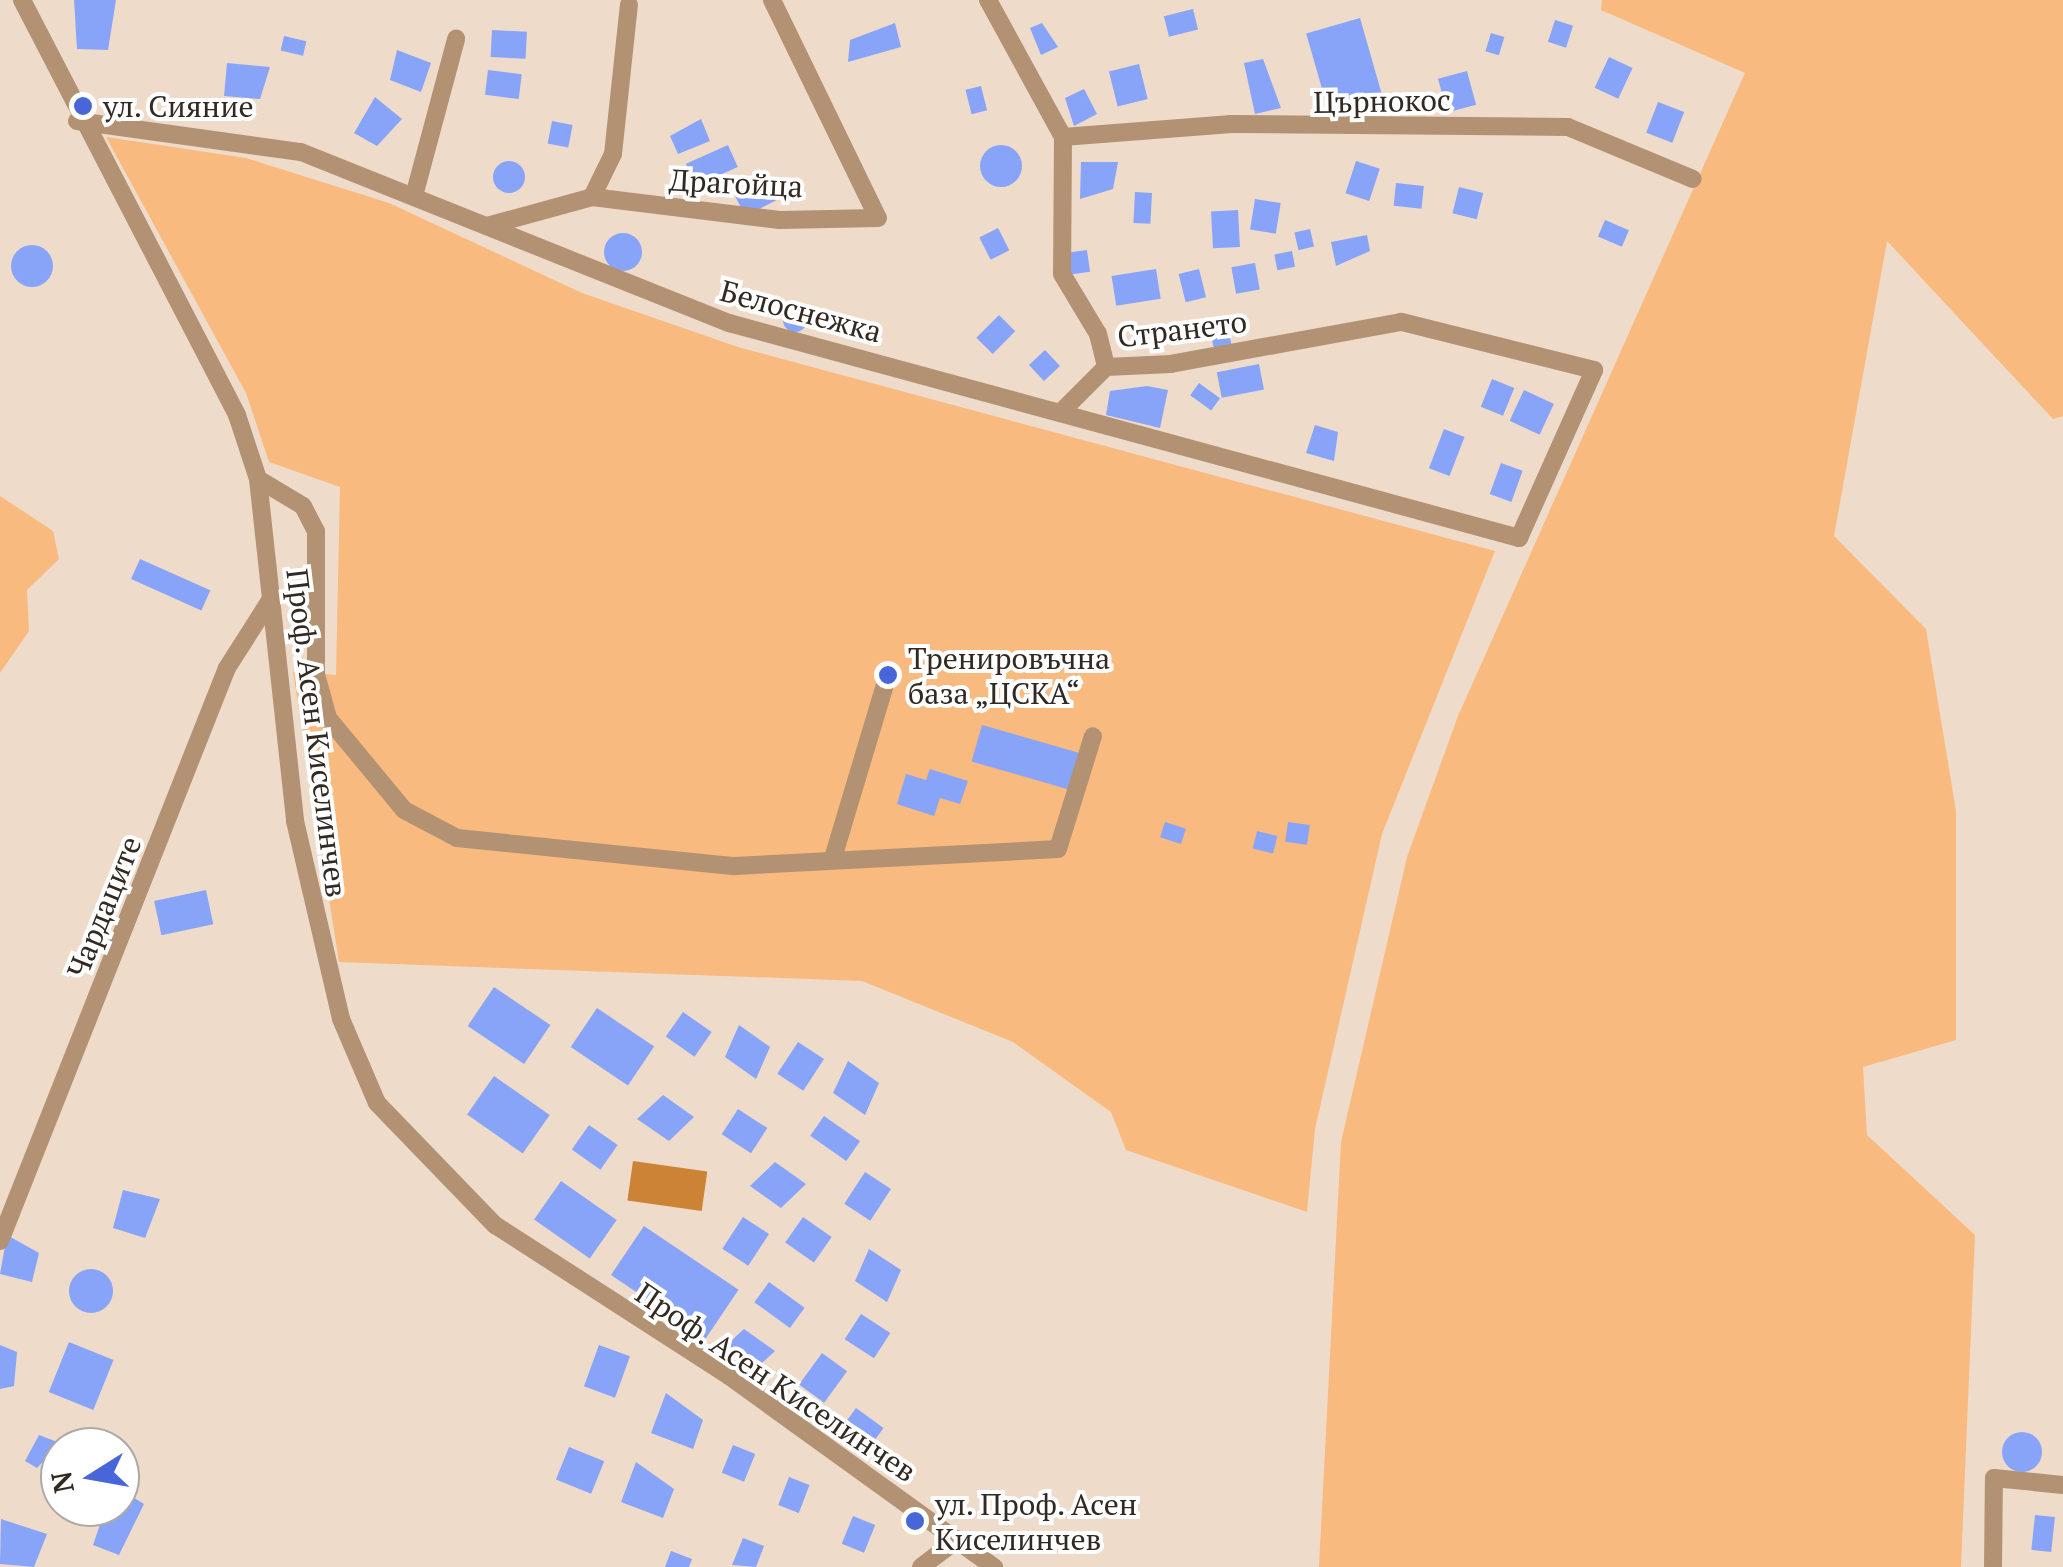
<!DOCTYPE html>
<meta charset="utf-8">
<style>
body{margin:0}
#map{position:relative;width:2063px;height:1567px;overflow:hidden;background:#efdbca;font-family:"PT Serif",serif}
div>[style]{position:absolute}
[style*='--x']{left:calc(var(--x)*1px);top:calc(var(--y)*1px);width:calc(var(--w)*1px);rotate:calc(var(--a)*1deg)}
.green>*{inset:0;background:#f9ba7f}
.water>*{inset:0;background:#cc8335;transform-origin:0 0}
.building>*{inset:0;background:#87a4f9;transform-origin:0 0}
.round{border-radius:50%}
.minor>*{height:18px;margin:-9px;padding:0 9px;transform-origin:9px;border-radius:9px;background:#b39274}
.dots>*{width:28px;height:28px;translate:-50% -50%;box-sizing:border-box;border:5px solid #fff;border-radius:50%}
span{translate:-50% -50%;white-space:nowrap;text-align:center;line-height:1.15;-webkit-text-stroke:8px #fff;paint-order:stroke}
.street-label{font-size:30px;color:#312922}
.poi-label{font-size:30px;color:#312922}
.left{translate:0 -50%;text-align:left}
.north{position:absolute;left:40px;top:1427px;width:100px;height:100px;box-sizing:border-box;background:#fff;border:2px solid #ada9a7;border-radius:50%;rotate:259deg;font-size:28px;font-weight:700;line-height:40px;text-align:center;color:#312922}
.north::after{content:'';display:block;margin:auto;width:35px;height:45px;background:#4866d9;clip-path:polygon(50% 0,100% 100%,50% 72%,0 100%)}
</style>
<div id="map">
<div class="green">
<div style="clip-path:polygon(1602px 0,2063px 0,2063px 416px,2053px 419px,1887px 241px,1834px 536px,1926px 629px,1956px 811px,1956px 1040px,1863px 1067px,1867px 1135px,1975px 1235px,1961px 1567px,1319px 1567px,1341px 1142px,1407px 857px,1458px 716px,1745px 73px,1601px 10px)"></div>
<div style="clip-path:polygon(106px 137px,246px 158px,389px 203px,582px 293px,738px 347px,1495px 551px,1382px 834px,1315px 1129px,1307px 1212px,1126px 1150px,1111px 1112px,1013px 1042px,862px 981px,339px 962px,293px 672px,336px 675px,340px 487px,269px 462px,246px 393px)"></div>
<div style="clip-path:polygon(0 496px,53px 531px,59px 559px,27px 590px,29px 631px,0 673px)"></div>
</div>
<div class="water">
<div style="left:633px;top:1161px;width:75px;height:40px;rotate:8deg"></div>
</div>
<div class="building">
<div style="clip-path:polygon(74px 0,116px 0,108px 50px,77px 49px)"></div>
<div style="left:1193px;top:9px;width:21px;height:30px;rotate:76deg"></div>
<div style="left:1360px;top:18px;width:93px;height:56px;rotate:74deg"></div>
<div style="left:1555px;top:20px;width:19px;height:23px;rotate:18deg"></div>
<div style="clip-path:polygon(895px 23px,901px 47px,848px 62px,850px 40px)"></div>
<div style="clip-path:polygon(1042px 23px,1058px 47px,1041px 55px,1030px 28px)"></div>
<div style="left:492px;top:30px;width:35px;height:27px;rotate:3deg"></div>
<div style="left:1491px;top:33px;width:14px;height:19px;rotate:17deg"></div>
<div style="left:284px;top:36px;width:23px;height:15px;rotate:13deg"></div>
<div style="clip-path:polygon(397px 50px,431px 63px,421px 92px,390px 80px)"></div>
<div style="left:1609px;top:57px;width:26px;height:34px;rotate:25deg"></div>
<div style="clip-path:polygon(1263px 59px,1281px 108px,1255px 114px,1244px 63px)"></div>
<div style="clip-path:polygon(227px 63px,270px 67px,260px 99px,224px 96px)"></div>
<div style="left:1139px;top:64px;width:36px;height:31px;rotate:76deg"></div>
<div style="left:488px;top:70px;width:34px;height:25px;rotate:7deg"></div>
<div style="left:1467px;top:71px;width:35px;height:30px;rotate:75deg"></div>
<div style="left:981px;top:86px;width:25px;height:16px;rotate:76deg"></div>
<div style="clip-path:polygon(1084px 89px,1097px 114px,1074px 126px,1065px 98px)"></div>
<div style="clip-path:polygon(375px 97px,402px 119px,377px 146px,354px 133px)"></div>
<div style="left:1658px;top:102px;width:28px;height:33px;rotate:21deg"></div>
<div style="clip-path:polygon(701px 119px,710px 141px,678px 154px,670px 136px)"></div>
<div style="left:552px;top:121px;width:21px;height:23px;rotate:11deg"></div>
<div style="left:728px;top:145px;width:24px;height:46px;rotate:66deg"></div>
<div class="round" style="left:980px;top:145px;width:42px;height:42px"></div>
<div class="round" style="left:493px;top:161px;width:32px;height:32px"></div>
<div style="left:1356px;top:161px;width:25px;height:34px;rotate:18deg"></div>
<div style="clip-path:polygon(1081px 162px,1118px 162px,1113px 189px,1080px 199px)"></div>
<div style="left:766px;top:173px;width:29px;height:38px;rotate:63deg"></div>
<div style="left:1396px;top:183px;width:28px;height:23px;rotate:6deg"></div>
<div style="left:1459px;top:187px;width:25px;height:27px;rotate:14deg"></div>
<div style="left:1135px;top:192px;width:17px;height:31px;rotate:3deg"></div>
<div style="left:1255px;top:199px;width:26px;height:31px;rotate:9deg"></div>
<div style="left:1238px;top:210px;width:37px;height:27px;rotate:87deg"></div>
<div style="left:1605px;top:220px;width:26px;height:18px;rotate:23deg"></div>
<div style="left:998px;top:228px;width:25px;height:21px;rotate:63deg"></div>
<div style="left:1310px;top:229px;width:18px;height:16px;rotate:77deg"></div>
<div class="round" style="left:604px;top:233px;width:38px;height:38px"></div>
<div style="clip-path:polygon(1367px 235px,1370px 251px,1336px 266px,1331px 242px)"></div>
<div class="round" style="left:11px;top:245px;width:42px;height:42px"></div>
<div style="left:1087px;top:250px;width:22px;height:20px;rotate:82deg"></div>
<div style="left:1292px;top:251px;width:16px;height:18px;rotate:79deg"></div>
<div style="left:1255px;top:263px;width:27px;height:24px;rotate:80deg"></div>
<div style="left:1156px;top:269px;width:30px;height:45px;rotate:81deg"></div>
<div style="left:1199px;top:269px;width:29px;height:21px;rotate:76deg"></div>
<div class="round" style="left:783px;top:308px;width:24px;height:24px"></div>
<div style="left:999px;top:315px;width:23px;height:32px;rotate:45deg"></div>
<div style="left:1227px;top:325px;width:23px;height:18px;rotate:77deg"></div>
<div style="left:1045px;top:350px;width:22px;height:22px;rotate:47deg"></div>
<div style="left:1259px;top:364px;width:26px;height:43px;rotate:79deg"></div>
<div style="left:1492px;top:379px;width:24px;height:30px;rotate:22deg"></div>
<div style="left:1199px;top:383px;width:26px;height:15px;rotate:36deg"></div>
<div style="clip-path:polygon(1147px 386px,1168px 390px,1160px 428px,1106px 415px,1110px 391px)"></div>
<div style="left:1524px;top:390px;width:33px;height:34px;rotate:25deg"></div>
<div style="clip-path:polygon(1315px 425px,1338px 432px,1334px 461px,1306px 453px)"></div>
<div style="left:1444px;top:429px;width:22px;height:42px;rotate:21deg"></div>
<div style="left:1501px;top:463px;width:23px;height:33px;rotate:20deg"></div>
<div style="left:140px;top:559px;width:77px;height:22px;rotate:24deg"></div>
<div style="left:982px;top:725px;width:104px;height:38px;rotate:16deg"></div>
<div style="clip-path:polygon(930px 769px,968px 781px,960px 804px,940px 798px,934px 816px,897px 804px,906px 774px,926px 780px)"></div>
<div style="left:1165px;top:822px;width:22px;height:16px;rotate:18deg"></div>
<div style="left:1288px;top:822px;width:22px;height:20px;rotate:8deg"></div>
<div style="left:1257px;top:831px;width:21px;height:18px;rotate:14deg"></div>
<div style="left:206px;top:890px;width:35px;height:53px;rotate:78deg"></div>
<div style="left:494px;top:987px;width:68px;height:47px;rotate:34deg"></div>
<div style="left:597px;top:1008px;width:69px;height:47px;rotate:34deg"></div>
<div style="left:683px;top:1012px;width:35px;height:30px;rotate:35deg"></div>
<div style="clip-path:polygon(739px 1025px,770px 1047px,756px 1079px,725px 1057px)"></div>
<div style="left:798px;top:1042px;width:31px;height:38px;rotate:33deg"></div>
<div style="clip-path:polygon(848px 1061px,879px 1083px,865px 1115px,833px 1093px)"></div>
<div style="left:494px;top:1076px;width:68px;height:47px;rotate:35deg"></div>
<div style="clip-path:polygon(663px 1095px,694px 1117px,669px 1141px,637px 1119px)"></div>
<div style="left:738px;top:1109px;width:35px;height:30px;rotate:33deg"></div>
<div style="left:824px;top:1116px;width:44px;height:24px;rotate:35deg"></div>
<div style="left:589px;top:1125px;width:35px;height:30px;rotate:35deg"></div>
<div style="clip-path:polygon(775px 1162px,806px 1184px,781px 1208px,750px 1186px)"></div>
<div style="left:865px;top:1172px;width:31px;height:38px;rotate:33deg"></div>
<div style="left:561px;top:1181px;width:68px;height:47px;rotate:35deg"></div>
<div style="clip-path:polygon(123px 1190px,160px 1199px,145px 1238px,113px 1228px)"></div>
<div style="left:743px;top:1217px;width:31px;height:38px;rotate:33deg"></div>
<div style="left:803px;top:1217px;width:35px;height:31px;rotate:35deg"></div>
<div style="left:644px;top:1226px;width:114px;height:59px;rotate:34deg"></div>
<div style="clip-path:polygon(7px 1235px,39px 1253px,32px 1282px,0 1274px)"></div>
<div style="clip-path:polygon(869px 1249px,901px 1270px,887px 1302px,855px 1281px)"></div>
<div class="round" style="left:69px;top:1269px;width:44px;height:44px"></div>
<div style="left:769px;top:1282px;width:44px;height:25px;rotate:36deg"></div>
<div style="left:861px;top:1314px;width:35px;height:30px;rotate:33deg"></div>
<div style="clip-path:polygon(744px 1329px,775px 1351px,749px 1375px,718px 1353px)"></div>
<div style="left:69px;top:1342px;width:48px;height:54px;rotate:22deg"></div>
<div style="clip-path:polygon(0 1345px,17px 1352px,14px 1386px,0 1389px)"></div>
<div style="left:599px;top:1345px;width:33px;height:44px;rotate:20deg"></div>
<div style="left:822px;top:1353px;width:31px;height:39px;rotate:36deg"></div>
<div style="clip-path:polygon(666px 1393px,703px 1420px,693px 1449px,651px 1433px)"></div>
<div style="left:856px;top:1408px;width:34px;height:30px;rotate:36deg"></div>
<div class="round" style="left:2002px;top:1432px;width:40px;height:40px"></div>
<div style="clip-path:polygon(39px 1435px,60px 1443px,37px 1468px,25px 1461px)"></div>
<div style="left:733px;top:1445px;width:24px;height:30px;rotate:22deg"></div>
<div style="left:569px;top:1447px;width:38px;height:35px;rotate:22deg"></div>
<div style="clip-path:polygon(636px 1462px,674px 1489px,663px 1518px,621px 1502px)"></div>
<div style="left:789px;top:1477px;width:22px;height:30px;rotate:21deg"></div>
<div style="clip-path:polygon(120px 1489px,144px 1504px,119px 1555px,93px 1545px,106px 1507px,120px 1507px)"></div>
<div style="left:2035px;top:1515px;width:20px;height:35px;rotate:6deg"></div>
<div style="left:853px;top:1516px;width:24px;height:30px;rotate:22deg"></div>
<div style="clip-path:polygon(1px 1519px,47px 1534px,34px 1567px,0 1564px)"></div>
<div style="clip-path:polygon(743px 1538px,764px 1546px,756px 1567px,732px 1565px)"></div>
<div style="clip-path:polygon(671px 1551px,692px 1559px,689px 1567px,665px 1567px)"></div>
</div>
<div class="minor">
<div style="--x:22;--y:0;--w:467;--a:62.6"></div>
<div style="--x:237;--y:415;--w:67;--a:71.8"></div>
<div style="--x:258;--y:479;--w:344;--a:83.8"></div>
<div style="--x:295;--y:821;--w:203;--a:76.9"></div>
<div style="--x:341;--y:1019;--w:91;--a:66.8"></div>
<div style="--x:377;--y:1103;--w:170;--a:46"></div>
<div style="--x:495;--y:1225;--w:278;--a:32.8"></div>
<div style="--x:729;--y:1376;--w:327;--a:35.8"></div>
<div style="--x:772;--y:0;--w:242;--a:64.1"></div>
<div style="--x:988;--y:0;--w:156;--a:61.3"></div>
<div style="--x:1063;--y:137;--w:137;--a:90.4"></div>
<div style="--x:1062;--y:274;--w:70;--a:59"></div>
<div style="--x:1098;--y:334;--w:34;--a:76"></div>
<div style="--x:77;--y:121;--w:226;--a:7.9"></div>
<div style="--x:301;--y:152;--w:461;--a:21.8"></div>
<div style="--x:729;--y:323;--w:819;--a:15.22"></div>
<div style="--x:1519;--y:538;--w:184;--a:-65.9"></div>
<div style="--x:1594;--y:370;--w:199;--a:-166"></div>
<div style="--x:1401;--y:322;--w:234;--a:169.7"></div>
<div style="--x:1171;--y:364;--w:65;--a:177.4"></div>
<div style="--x:1063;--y:137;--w:169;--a:-4.4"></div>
<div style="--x:1231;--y:124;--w:337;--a:0.5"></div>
<div style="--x:1568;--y:127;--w:135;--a:22.6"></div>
<div style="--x:414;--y:196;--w:163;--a:-75"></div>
<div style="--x:592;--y:197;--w:189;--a:7"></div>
<div style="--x:780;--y:220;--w:98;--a:-1.2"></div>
<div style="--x:487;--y:226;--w:109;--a:-15.4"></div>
<div style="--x:592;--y:197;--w:48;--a:-64"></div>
<div style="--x:613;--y:154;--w:150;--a:-83.9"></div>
<div style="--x:1064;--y:409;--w:59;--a:-45"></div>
<div style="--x:258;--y:479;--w:52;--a:31"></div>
<div style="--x:303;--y:506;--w:28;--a:63"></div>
<div style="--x:316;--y:531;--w:143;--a:90"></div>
<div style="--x:316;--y:674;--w:46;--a:74.7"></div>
<div style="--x:328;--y:718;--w:119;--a:50.4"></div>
<div style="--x:404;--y:810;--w:60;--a:27.8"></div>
<div style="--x:457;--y:838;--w:279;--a:5.8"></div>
<div style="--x:735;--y:866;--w:323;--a:-3"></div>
<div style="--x:1058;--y:849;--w:118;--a:-72.8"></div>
<div style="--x:833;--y:858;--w:181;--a:-73.3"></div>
<div style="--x:0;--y:1241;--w:616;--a:-68.39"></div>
<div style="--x:227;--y:668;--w:82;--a:-57.5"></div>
<div style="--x:921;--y:1567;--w:46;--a:-37.1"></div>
<div style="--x:1993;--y:1567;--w:89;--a:-89.4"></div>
<div style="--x:1994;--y:1478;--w:69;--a:5.8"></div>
</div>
<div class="dots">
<div style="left:83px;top:106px;background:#4866d9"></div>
<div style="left:888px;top:675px;background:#4866d9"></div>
<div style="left:915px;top:1521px;background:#4866d9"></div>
</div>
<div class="street-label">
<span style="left:1382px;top:101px;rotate:-1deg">Църнокос</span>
<span style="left:736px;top:183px;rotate:3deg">Драгойца</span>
<span style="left:801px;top:311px;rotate:15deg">Белоснежка</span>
<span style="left:1182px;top:329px;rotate:-7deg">Странето</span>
<span style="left:317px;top:733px;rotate:83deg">Проф. Асен Киселинчев</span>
<span style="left:104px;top:907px;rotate:-68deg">Чардаците</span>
<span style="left:776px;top:1382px;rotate:34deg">Проф. Асен Киселинчев</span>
</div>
<div class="poi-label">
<span class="left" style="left:103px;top:106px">ул. Сияние</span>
<span class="left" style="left:908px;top:675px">Тренировъчна<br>база „ЦСКА“</span>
<span class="left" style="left:935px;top:1521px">ул. Проф. Асен<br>Киселинчев</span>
</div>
<div class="north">N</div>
</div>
